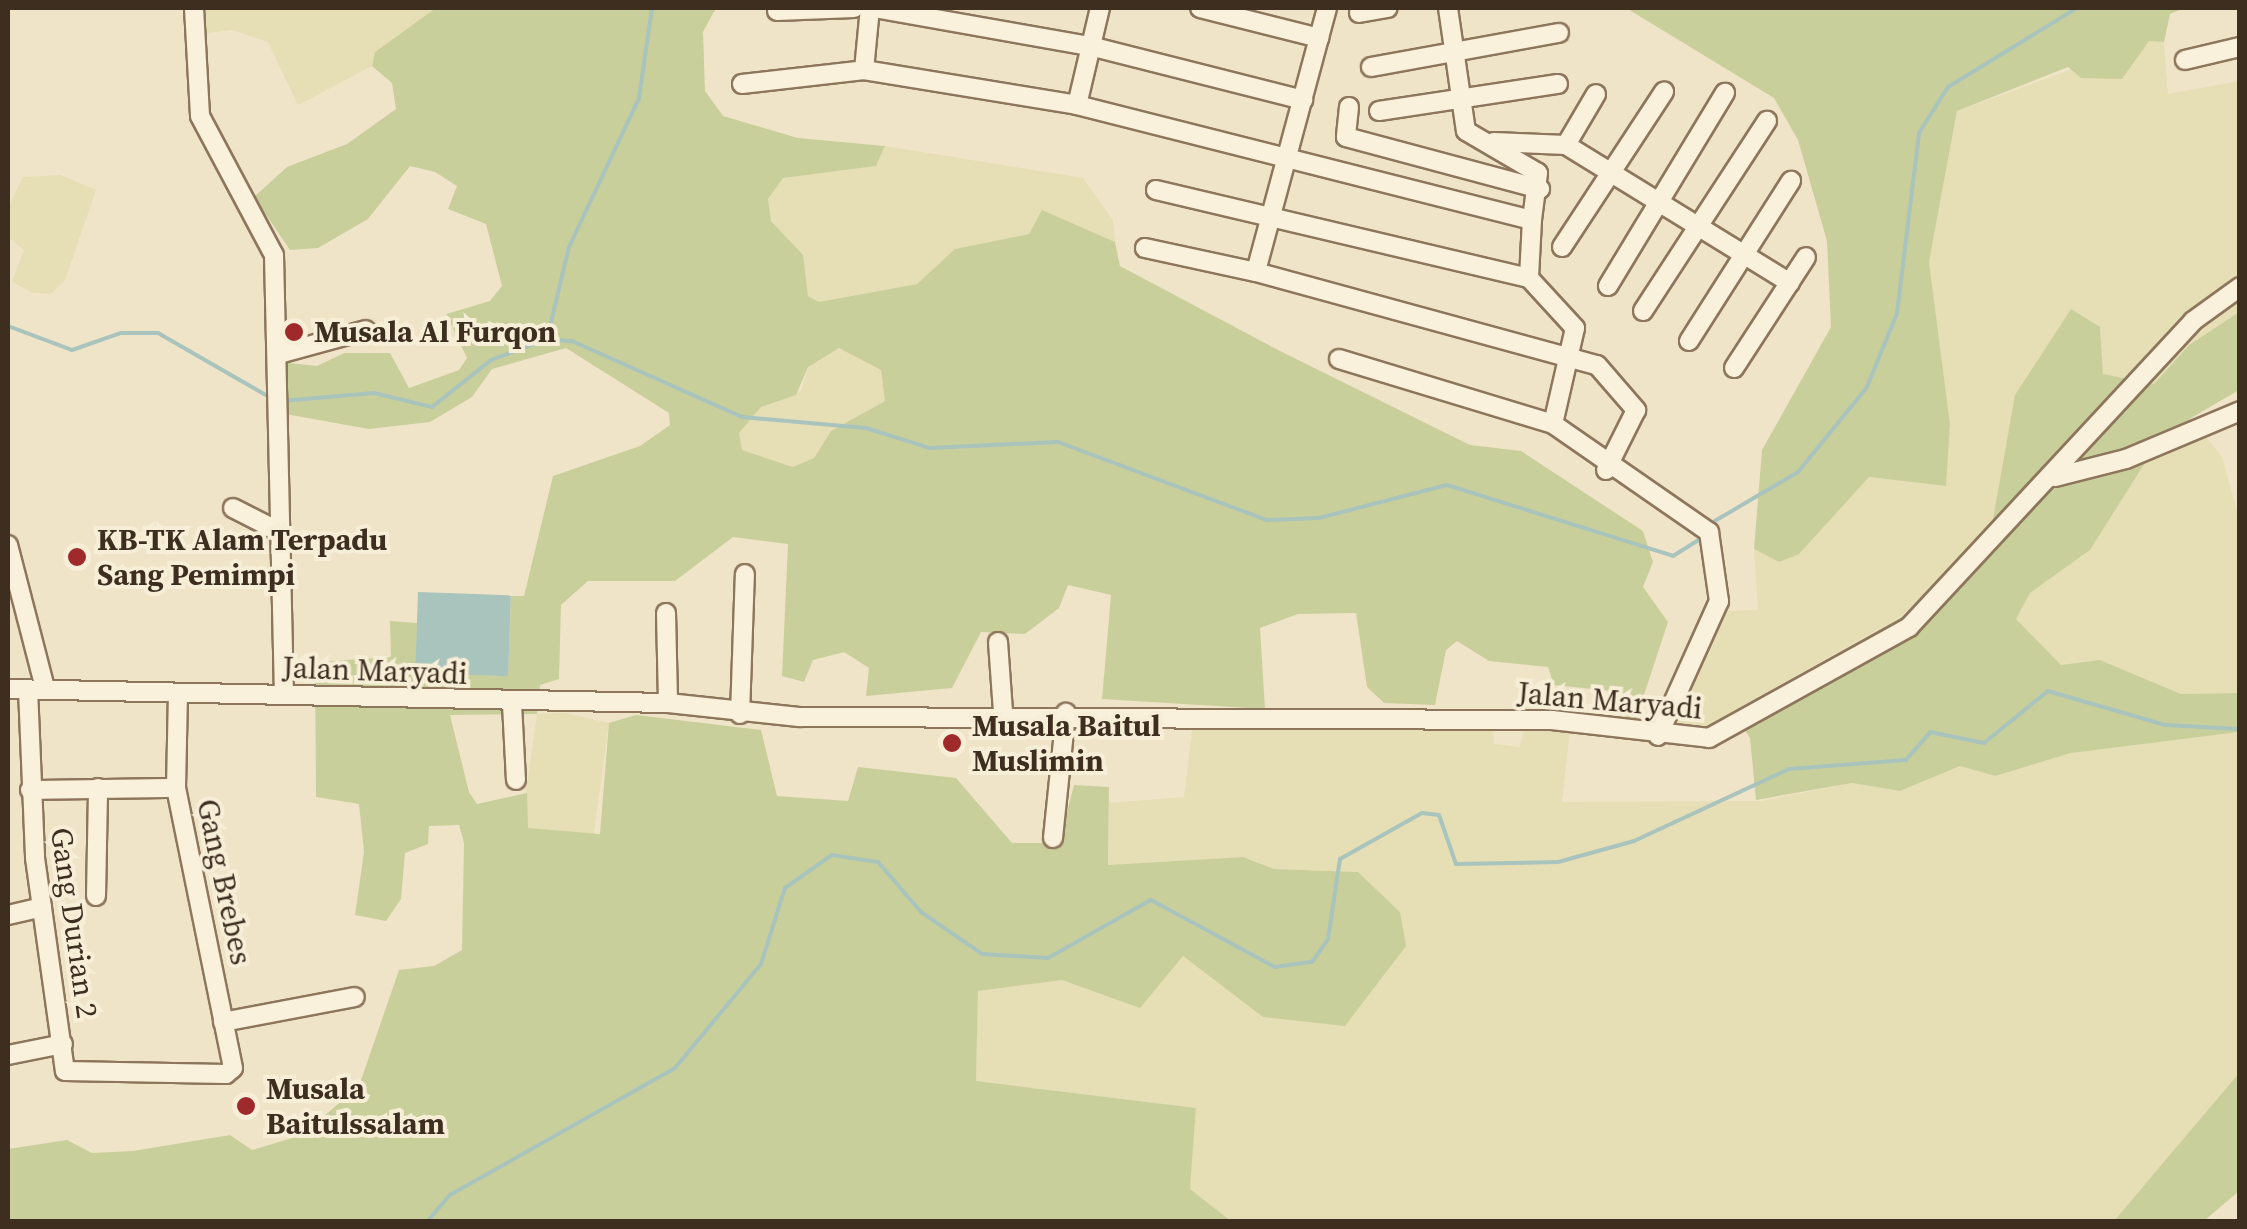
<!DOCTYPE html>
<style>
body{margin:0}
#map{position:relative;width:2247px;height:1229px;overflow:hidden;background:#f0e4c8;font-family:"Source Serif 4",serif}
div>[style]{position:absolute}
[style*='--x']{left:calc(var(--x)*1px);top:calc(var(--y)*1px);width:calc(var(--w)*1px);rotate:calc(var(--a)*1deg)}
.farmland>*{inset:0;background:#e6deb5}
.green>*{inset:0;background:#c9cf9b}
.water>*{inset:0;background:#a9c4bc;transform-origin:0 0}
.stream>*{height:4px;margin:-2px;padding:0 2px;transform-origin:2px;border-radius:2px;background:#a9c4bc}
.roads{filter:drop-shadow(2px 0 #8d765c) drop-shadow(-2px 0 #8d765c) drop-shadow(0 2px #8d765c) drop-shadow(0 -2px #8d765c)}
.minor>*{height:18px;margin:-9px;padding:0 9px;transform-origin:9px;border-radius:9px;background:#faf1dc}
.dots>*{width:28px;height:28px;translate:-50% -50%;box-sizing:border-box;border:5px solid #f7eed8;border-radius:50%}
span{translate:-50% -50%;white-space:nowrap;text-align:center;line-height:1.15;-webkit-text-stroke:8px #f7eed8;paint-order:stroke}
.poi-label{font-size:30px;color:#3d2e20;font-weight:700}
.left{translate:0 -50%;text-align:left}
.street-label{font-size:30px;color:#3d2e20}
.frame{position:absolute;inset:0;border:10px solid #3d2e20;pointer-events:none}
</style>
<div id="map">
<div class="farmland">
<div style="clip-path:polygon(200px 8px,440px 8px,375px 52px,372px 66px,298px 105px,268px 42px,232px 30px,202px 34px)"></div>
<div style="clip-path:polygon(2149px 41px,2164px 42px,2168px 94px,2239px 81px,2239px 312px,2189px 345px,2154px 384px,2103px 374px,2100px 327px,2005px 477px,1992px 531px,1903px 615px,1704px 728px,1675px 728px,1724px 611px,1758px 610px,1754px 549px,1779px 562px,1869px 477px,1945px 486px,1950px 424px,1929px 262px,1957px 111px)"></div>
<div style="clip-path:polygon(885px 146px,1083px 178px,1113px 220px,1115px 242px,1043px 211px,1029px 234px,955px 249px,917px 284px,819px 302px,808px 296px,796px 249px,771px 221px,768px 200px,782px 178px,876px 166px)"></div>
<div style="clip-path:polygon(61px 175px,96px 190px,65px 280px,51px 294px,33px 293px,12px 282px,24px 250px,8px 237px,8px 208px,23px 177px)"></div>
<div style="clip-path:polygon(833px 349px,853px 350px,881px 370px,885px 401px,831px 431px,814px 458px,793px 467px,742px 450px,739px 433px,761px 407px,801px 391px,808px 367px)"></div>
<div style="clip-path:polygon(2191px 418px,2222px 457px,2239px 518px,2239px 693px,2181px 694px,2100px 660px,2061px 665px,2016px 619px,2030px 593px,2090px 550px,2143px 466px)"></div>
<div style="clip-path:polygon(565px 713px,609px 723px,593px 839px,528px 828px,523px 813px,537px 714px)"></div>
<div style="clip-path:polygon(1193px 721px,1493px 729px,1494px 744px,1520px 747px,1524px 728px,1570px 730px,1562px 802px,1762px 801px,1852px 783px,1900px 791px,1960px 766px,1995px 776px,2071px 753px,2239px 732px,2239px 1073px,2114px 1221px,1231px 1221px,1190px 1189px,1196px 1108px,976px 1081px,978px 991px,1062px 980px,1140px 1007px,1183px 956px,1263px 1017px,1400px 912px,1358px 872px,1274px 869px,1243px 857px,1108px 865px,1109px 803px,1184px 797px)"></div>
</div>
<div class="green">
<div style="clip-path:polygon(evenodd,436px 8px,716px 8px,703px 32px,705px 91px,723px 116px,798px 138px,885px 146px,876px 166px,783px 178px,768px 199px,771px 221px,803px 255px,808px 296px,819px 302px,917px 284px,955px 249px,1029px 234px,1042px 210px,1115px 242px,1120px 266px,1276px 349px,1470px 445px,1521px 451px,1643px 531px,1653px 562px,1643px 587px,1668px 622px,1636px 719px,1614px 714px,1612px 691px,1554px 685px,1548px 667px,1489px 661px,1457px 641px,1446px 650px,1435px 705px,1384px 703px,1367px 687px,1356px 613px,1298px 614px,1260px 628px,1265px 709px,1102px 699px,1111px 595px,1068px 585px,1059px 608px,1025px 634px,981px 632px,952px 688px,866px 696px,869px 668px,844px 652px,813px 660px,804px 682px,782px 676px,788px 544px,733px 537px,675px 581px,588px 581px,561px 605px,559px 679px,540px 685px,537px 714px,450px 715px,469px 792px,477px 804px,527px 793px,528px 828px,600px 834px,609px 723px,636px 715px,761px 730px,777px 796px,848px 801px,858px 767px,956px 778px,1012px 843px,1059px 843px,1074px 785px,1109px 787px,1108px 865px,1243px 857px,1274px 869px,1358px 872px,1400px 912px,1406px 946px,1345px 1026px,1263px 1017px,1183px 956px,1140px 1008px,1062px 980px,978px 991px,976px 1081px,1196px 1108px,1190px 1189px,1231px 1221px,8px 1221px,8px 1149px,67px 1140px,92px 1153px,133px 1151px,230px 1135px,252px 1150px,302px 1135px,359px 1086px,399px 970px,434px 966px,462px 950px,464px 843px,459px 825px,429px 826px,428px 844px,405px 853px,401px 899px,386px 921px,355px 915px,364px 852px,359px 804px,316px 797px,315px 662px,391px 657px,390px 621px,417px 623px,416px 673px,508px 676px,511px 596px,524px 596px,553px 476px,640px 446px,670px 425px,669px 413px,566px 348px,492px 369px,472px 397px,430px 422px,369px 429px,274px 412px,272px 361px,317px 366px,344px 353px,390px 353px,409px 388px,459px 370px,467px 358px,446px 314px,490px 301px,502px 286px,486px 224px,448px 209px,457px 186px,435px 172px,410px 166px,368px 219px,318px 248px,290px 250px,254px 197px,287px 167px,347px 144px,396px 109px,392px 83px,372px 66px,375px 52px,436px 8px,839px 348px,881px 370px,885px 401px,831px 431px,814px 458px,793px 467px,742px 450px,739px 433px,761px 407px,796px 395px,808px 367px,839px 348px)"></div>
<div style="clip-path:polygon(1626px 8px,2184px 8px,2170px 14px,2164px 42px,2149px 41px,2122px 79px,2081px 78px,2068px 67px,1957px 111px,1929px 262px,1950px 424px,1946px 486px,1869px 477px,1799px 554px,1779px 562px,1754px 549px,1762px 450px,1831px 327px,1827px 241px,1798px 140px,1774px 98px)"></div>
<div style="clip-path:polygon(2071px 309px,2100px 327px,2103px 374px,2154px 384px,2189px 345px,2239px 312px,2239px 390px,2191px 418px,2143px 466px,2090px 550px,2030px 593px,2016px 619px,2061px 665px,2100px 660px,2181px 694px,2239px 693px,2239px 732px,2071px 753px,1995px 776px,1960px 766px,1900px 791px,1852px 783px,1756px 800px,1750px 738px,1733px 713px,1903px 616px,1991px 531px,2015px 395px)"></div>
<div style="clip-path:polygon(2239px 1073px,2239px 1191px,2204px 1221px,2114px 1221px)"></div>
</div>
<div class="water">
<div style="left:418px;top:592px;width:93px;height:81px;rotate:2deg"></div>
</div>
<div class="stream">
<div style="--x:8;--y:326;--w:68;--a:20.6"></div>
<div style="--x:72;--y:350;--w:52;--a:-19.1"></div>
<div style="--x:121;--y:333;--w:37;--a:0"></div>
<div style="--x:158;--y:333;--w:133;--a:29.9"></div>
<div style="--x:547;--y:339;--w:25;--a:5"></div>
<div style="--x:572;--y:341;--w:186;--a:24.1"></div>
<div style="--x:742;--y:417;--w:124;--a:5.1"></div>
<div style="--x:866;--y:428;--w:67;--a:17.4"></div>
<div style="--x:930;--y:448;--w:128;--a:-2.7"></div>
<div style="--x:1058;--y:442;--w:223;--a:20.5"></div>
<div style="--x:1267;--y:520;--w:52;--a:-2.2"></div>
<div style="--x:1319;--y:518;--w:132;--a:-14.5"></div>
<div style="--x:1447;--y:485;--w:237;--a:17.4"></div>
<div style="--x:1673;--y:556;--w:34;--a:-32"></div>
<div style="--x:547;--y:339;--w:95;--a:-76.6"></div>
<div style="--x:569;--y:247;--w:165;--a:-64.8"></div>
<div style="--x:639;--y:98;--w:91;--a:-81.8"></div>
<div style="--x:282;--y:401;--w:92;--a:-5"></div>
<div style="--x:374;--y:393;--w:60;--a:13.6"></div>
<div style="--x:432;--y:407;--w:75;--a:-38.5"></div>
<div style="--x:491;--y:360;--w:60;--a:-20.6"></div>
<div style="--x:1708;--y:525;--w:104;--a:-30.5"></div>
<div style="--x:1798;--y:472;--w:109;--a:-50.9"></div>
<div style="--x:1867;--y:387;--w:80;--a:-67.9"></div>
<div style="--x:1897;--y:313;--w:181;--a:-83"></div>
<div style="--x:1919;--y:133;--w:54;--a:-57.8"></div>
<div style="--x:1948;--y:87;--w:151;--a:-31.5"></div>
<div style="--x:427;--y:1222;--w:35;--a:-50"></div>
<div style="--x:450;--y:1195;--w:258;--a:-29.4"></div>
<div style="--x:675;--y:1068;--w:135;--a:-50.4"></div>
<div style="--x:761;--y:964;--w:80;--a:-72.5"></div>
<div style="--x:785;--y:888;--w:57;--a:-35.1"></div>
<div style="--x:832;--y:855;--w:47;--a:8.7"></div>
<div style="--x:878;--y:862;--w:66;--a:49.3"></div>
<div style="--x:921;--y:912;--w:74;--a:34.5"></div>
<div style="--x:982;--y:954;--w:66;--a:3.5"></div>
<div style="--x:1048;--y:958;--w:118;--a:-29.4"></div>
<div style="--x:1151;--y:900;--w:141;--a:28.4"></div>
<div style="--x:1275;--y:967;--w:37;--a:-8"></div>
<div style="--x:1312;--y:962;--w:28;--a:-55"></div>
<div style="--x:1328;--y:939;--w:81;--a:-81.5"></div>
<div style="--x:1340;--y:859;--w:94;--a:-29.3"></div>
<div style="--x:1422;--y:813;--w:17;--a:7"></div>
<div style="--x:1439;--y:815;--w:52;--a:70.9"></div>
<div style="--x:1456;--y:864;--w:102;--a:-1.1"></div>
<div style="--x:1558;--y:862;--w:79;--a:-15.4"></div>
<div style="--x:1634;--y:841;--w:171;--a:-24.9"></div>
<div style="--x:1789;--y:769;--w:117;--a:-4.4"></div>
<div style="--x:1906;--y:760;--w:37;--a:-49"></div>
<div style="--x:1930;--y:732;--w:55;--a:11.5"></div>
<div style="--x:1984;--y:743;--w:82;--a:-39.1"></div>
<div style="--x:2048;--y:691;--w:122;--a:16.2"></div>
<div style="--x:2165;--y:725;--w:75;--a:3.1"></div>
</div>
<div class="roads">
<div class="minor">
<div style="--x:194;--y:8;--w:108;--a:86.8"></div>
<div style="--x:200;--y:116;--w:157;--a:62"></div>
<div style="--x:274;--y:255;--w:439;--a:88.7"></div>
<div style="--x:874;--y:8;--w:219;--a:10"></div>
<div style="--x:1090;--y:46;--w:220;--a:14.2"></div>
<div style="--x:1200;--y:8;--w:123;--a:14.1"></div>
<div style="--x:1327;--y:8;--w:273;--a:105.1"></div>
<div style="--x:1256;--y:272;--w:353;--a:15.3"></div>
<div style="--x:1597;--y:365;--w:60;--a:49.1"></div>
<div style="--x:1636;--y:410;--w:67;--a:116.6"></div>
<div style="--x:1448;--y:8;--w:124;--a:81.7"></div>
<div style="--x:1466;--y:131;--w:83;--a:30.3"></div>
<div style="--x:1538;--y:173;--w:47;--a:97.3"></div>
<div style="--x:777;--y:11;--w:77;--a:-2.2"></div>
<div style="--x:1359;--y:13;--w:29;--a:-10"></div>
<div style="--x:2185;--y:60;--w:57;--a:-13.3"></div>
<div style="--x:1371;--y:67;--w:191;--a:-10.3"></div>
<div style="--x:864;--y:70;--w:216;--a:9.3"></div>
<div style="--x:1077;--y:105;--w:469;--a:14.2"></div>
<div style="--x:1532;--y:220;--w:58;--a:93"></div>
<div style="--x:742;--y:84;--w:123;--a:-6.5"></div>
<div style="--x:864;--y:70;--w:62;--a:-84.5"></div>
<div style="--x:1077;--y:105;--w:100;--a:-76.7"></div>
<div style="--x:1349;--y:107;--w:30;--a:96"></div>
<div style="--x:1346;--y:137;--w:201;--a:15"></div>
<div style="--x:1379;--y:111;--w:181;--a:-8.6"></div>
<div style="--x:1494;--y:142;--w:72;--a:2.4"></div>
<div style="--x:1566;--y:145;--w:263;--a:31.6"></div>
<div style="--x:1566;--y:145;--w:59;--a:-59.5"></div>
<div style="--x:1156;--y:190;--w:383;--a:13.3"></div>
<div style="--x:1529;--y:278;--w:68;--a:47.4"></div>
<div style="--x:1575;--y:328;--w:98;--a:102.9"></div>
<div style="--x:1562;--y:247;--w:186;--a:-56.7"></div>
<div style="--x:1145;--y:248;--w:114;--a:12.2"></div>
<div style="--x:1608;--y:286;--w:226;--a:-58.8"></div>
<div style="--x:1643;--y:311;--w:227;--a:-56.9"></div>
<div style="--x:1689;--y:341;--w:190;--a:-57.5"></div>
<div style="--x:279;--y:354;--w:90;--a:-15.4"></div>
<div style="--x:1339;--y:359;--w:224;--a:16.9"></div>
<div style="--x:1553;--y:424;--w:190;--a:34.7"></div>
<div style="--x:1709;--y:532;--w:70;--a:81.8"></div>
<div style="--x:1719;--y:601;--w:148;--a:114.3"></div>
<div style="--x:1734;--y:368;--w:132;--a:-57"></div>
<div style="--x:2055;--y:477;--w:73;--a:-14.2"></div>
<div style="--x:2126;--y:459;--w:124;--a:-22.8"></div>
<div style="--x:233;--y:508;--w:51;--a:27.1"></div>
<div style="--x:8;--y:545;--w:148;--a:75.5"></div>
<div style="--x:666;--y:613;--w:90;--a:88.7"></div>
<div style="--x:998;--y:642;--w:69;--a:85.9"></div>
<div style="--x:8;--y:689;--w:660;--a:1.22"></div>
<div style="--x:668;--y:703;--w:132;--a:6.1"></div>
<div style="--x:799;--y:717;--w:753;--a:0.23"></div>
<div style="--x:1552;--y:720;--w:158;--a:6.5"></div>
<div style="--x:1709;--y:738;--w:229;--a:-29"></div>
<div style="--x:1909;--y:627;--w:417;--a:-47.1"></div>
<div style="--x:2193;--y:321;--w:58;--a:-35.9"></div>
<div style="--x:28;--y:689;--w:169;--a:87.6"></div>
<div style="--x:35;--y:858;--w:215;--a:82"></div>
<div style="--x:65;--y:1071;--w:161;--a:1.1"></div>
<div style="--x:226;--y:1074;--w:9;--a:-41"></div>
<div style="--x:233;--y:1068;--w:286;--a:-101.5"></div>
<div style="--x:176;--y:788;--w:95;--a:-88.8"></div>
<div style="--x:512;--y:704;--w:76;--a:87"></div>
<div style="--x:740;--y:714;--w:140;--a:-88"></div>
<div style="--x:30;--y:790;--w:146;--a:-0.8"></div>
<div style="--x:1053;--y:838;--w:126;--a:-84.1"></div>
<div style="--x:96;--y:896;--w:108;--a:-88.9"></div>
<div style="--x:8;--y:915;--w:35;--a:-13"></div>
<div style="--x:223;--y:1022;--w:134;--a:-10.7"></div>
<div style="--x:8;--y:1055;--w:56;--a:-11.3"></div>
</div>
</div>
<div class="dots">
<div style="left:294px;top:332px;background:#9e2a2b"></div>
<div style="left:77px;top:557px;background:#9e2a2b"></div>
<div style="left:952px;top:743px;background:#9e2a2b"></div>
<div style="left:246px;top:1106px;background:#9e2a2b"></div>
</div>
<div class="poi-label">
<span class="left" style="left:314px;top:332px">Musala Al Furqon</span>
<span class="left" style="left:97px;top:557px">KB-TK Alam Terpadu<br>Sang Pemimpi</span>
<span class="left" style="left:972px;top:743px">Musala Baitul<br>Muslimin</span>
<span class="left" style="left:266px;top:1106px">Musala<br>Baitulssalam</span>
</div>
<div class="street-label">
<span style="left:375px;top:671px;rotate:2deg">Jalan Maryadi</span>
<span style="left:1610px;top:701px;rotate:5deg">Jalan Maryadi</span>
<span style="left:224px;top:882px;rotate:78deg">Gang Brebes</span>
<span style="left:74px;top:923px;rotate:82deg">Gang Durian 2</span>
</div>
<div class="frame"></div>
</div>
